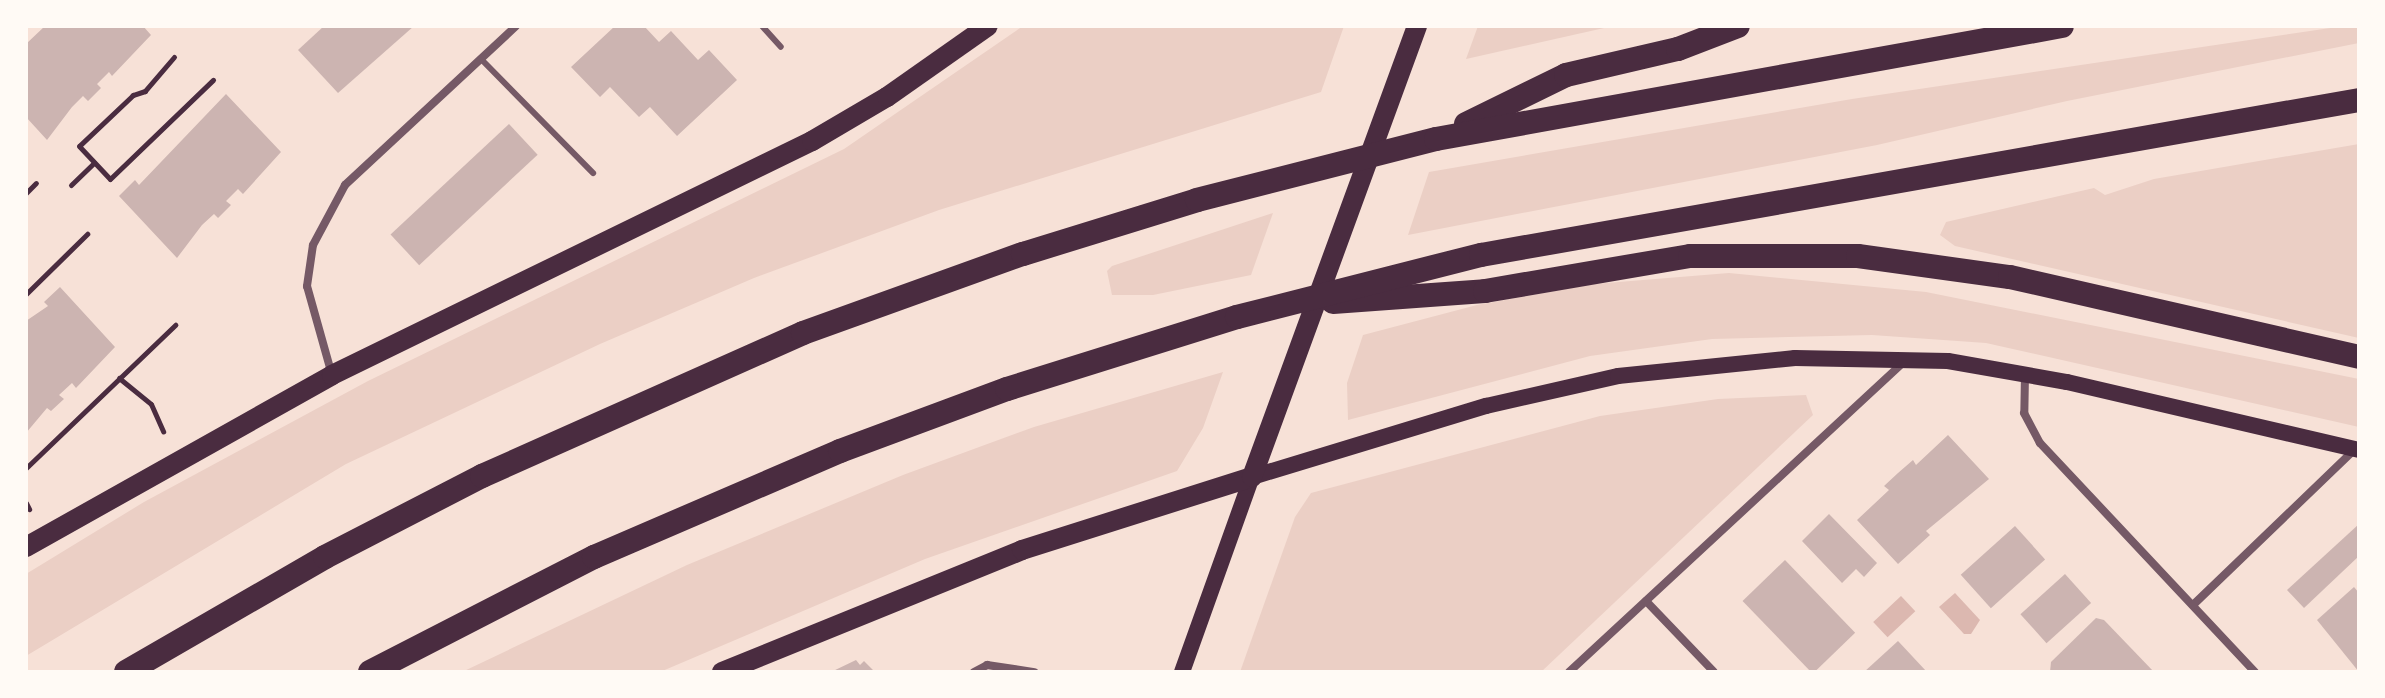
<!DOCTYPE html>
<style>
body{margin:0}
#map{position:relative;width:2385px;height:698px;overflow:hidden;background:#f7e1d7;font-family:"Source Sans 3",sans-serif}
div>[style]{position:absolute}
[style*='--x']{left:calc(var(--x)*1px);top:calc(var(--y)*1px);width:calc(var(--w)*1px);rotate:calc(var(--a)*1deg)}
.green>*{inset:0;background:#ebcfc5}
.water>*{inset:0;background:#dcb8b0;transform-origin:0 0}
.building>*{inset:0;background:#ccb4b1;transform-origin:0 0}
.path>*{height:5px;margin:-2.5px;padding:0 2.5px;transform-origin:2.5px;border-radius:2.5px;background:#4a2c40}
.service>*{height:6px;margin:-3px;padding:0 3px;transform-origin:3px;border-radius:3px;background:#755966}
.minor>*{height:8px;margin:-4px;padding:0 4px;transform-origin:4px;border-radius:4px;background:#755966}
.secondary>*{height:16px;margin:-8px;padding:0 8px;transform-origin:8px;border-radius:8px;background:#4a2c40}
.primary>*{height:20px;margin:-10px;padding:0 10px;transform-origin:10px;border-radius:10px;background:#4a2c40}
.motorway>*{height:24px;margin:-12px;padding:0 12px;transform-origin:12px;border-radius:12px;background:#4a2c40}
span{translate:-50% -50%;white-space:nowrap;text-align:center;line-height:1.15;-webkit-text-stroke:8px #fffaf5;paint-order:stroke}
.frame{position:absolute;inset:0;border:28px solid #fffaf5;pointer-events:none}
</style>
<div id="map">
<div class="green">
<div style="clip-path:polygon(1023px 26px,1344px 26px,1321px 92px,939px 210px,754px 278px,600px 344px,346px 464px,26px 656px,26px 574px,144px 502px,368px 381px,844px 149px)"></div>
<div style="clip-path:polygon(1478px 26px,1613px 26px,1466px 59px)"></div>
<div style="clip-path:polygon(2344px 26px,2359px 26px,2359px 43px,2067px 101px,1877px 145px,1408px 235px,1429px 172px,1852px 99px)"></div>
<div style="clip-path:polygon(2359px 144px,2359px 338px,1955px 246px,1940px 235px,1946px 222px,2094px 188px,2105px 195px,2154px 179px)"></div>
<div style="clip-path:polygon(1273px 213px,1251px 275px,1153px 295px,1112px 295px,1107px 271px,1112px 266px)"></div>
<div style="clip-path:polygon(1729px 273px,1926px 292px,2359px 379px,2359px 427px,1986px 343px,1872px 335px,1712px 339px,1590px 356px,1348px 420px,1347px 383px,1363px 335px,1477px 305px,1594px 284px)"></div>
<div style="clip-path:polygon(1223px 372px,1203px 428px,1177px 471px,925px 559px,660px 672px,462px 672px,687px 565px,903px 475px,1034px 427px)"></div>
<div style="clip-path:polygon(1806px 395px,1813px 415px,1541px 672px,1240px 672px,1295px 517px,1311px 493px,1600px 416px,1718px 399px)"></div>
</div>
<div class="water">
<div style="clip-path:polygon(1955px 593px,1980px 620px,1971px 634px,1964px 634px,1939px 607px)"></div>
<div style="left:1901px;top:596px;width:21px;height:38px;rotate:47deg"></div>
</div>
<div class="building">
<div style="clip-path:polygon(45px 26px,143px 26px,151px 35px,112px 76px,109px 72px,97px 84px,101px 88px,88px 101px,83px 96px,72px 107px,47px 140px,26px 117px,26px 44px)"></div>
<div style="clip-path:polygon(324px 26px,414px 26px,338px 93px,298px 50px)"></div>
<div style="clip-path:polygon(615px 26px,644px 26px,659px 42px,671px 31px,698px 60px,709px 50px,737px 80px,677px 136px,650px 107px,639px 117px,610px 87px,600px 97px,571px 67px)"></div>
<div style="clip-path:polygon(226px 94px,281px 152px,243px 194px,238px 189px,226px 201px,231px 205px,218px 218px,214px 214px,202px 225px,177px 258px,119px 196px,135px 180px,139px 185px)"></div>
<div style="left:509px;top:124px;width:42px;height:162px;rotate:47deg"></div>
<div style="clip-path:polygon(60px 287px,115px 347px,76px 388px,72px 383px,59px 395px,64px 399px,51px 411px,47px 408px,26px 433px,26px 321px,48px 306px,44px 302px)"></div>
<div style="clip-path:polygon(1948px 435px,1989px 479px,1926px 531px,1930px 535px,1898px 564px,1857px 520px,1889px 490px,1884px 486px,1898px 473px,1913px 460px,1916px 465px)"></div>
<div style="clip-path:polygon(1829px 514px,1877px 563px,1864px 577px,1856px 569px,1842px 583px,1802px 541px)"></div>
<div style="clip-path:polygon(2359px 524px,2359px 556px,2304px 608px,2287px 590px)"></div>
<div style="left:2015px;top:526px;width:45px;height:73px;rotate:48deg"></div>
<div style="left:1785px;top:560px;width:101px;height:59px;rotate:46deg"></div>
<div style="left:2065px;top:574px;width:39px;height:60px;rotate:48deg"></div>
<div style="clip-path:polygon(2354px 587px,2359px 593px,2359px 672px,2317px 620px)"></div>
<div style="clip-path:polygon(2096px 618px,2104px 620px,2154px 672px,2050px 672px,2051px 662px)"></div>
<div style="clip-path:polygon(1898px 641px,1927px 672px,1864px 672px)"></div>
<div style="clip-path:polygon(856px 660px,860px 665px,864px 661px,875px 672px,831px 672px)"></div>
</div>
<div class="path">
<div style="--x:174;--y:57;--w:45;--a:130.5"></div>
<div style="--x:145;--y:91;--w:13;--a:162"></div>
<div style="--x:133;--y:95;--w:74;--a:136.6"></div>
<div style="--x:79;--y:146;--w:45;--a:46.8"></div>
<div style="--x:110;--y:179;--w:143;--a:-43.9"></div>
<div style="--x:71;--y:185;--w:32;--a:-44"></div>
<div style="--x:26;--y:193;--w:14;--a:-45"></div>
<div style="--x:26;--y:294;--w:86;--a:-44.5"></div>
<div style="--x:119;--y:378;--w:41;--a:39.1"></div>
<div style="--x:151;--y:404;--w:30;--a:66"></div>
<div style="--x:26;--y:468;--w:207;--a:-43.8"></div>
<div style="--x:26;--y:503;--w:7;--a:63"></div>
</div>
<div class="service">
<div style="--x:762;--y:26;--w:28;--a:48"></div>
<div style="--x:481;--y:59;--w:160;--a:45.5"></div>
</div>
<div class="minor">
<div style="--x:2025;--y:374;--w:39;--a:91"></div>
<div style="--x:2024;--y:413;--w:34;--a:62"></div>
<div style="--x:2040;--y:443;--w:314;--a:46.8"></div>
<div style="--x:332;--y:375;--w:92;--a:-105.7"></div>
<div style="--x:307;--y:286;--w:41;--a:-81.7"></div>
<div style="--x:313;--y:245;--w:68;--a:-61.9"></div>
<div style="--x:345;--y:185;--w:233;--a:-42.9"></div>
<div style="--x:1646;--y:601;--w:98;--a:46.2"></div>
<div style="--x:2193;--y:605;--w:223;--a:-43.9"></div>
<div style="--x:974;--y:672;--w:15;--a:-28"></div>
<div style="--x:987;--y:665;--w:48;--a:8.5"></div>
<div style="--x:1569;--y:672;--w:459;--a:-42.8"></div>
</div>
<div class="secondary">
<div style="--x:1182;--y:672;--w:207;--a:-70.3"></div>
<div style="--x:1252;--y:477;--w:245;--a:-16.9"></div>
<div style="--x:1486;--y:406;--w:135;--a:-12.8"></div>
<div style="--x:1618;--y:376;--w:178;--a:-5.8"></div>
<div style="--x:1795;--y:358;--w:153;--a:1.1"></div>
<div style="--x:1948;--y:361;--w:121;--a:10"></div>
<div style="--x:2067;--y:382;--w:300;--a:13.1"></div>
</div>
<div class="primary">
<div style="--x:26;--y:547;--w:351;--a:-29.3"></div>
<div style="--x:332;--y:375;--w:534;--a:-25.99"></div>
<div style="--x:812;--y:141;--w:87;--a:-30.4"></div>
<div style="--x:887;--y:97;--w:123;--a:-35.1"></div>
<div style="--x:722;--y:672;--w:324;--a:-22.1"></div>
<div style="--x:1022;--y:550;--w:241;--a:-17.6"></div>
<div style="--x:1252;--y:477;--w:480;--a:-69.9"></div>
</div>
<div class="motorway">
<div style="--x:1466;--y:124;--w:111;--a:-26.1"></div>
<div style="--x:1566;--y:75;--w:115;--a:-13.1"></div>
<div style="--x:1678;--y:49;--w:64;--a:-21"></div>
<div style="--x:1333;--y:302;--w:152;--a:-4.1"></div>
<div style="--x:1485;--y:291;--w:208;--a:-9.7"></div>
<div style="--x:1690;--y:256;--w:168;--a:0"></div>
<div style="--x:1858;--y:256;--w:153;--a:7.9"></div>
<div style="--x:2010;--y:277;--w:358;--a:12.9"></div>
<div style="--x:126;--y:672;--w:230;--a:-30"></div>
<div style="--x:325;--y:557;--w:177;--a:-27.3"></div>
<div style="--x:482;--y:476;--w:351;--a:-24"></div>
<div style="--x:803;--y:333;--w:234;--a:-19.8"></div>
<div style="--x:1023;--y:254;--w:182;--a:-17.2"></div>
<div style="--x:1197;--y:200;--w:247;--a:-14.3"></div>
<div style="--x:1436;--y:139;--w:636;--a:-10.23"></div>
<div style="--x:370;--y:672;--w:252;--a:-27.2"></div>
<div style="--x:594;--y:557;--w:268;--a:-23.3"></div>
<div style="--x:840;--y:451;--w:178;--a:-20.4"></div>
<div style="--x:1007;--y:389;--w:241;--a:-17.4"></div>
<div style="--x:1237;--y:317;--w:252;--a:-14.3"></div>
<div style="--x:1481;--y:255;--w:892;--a:-10.01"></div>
</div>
<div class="frame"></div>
</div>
